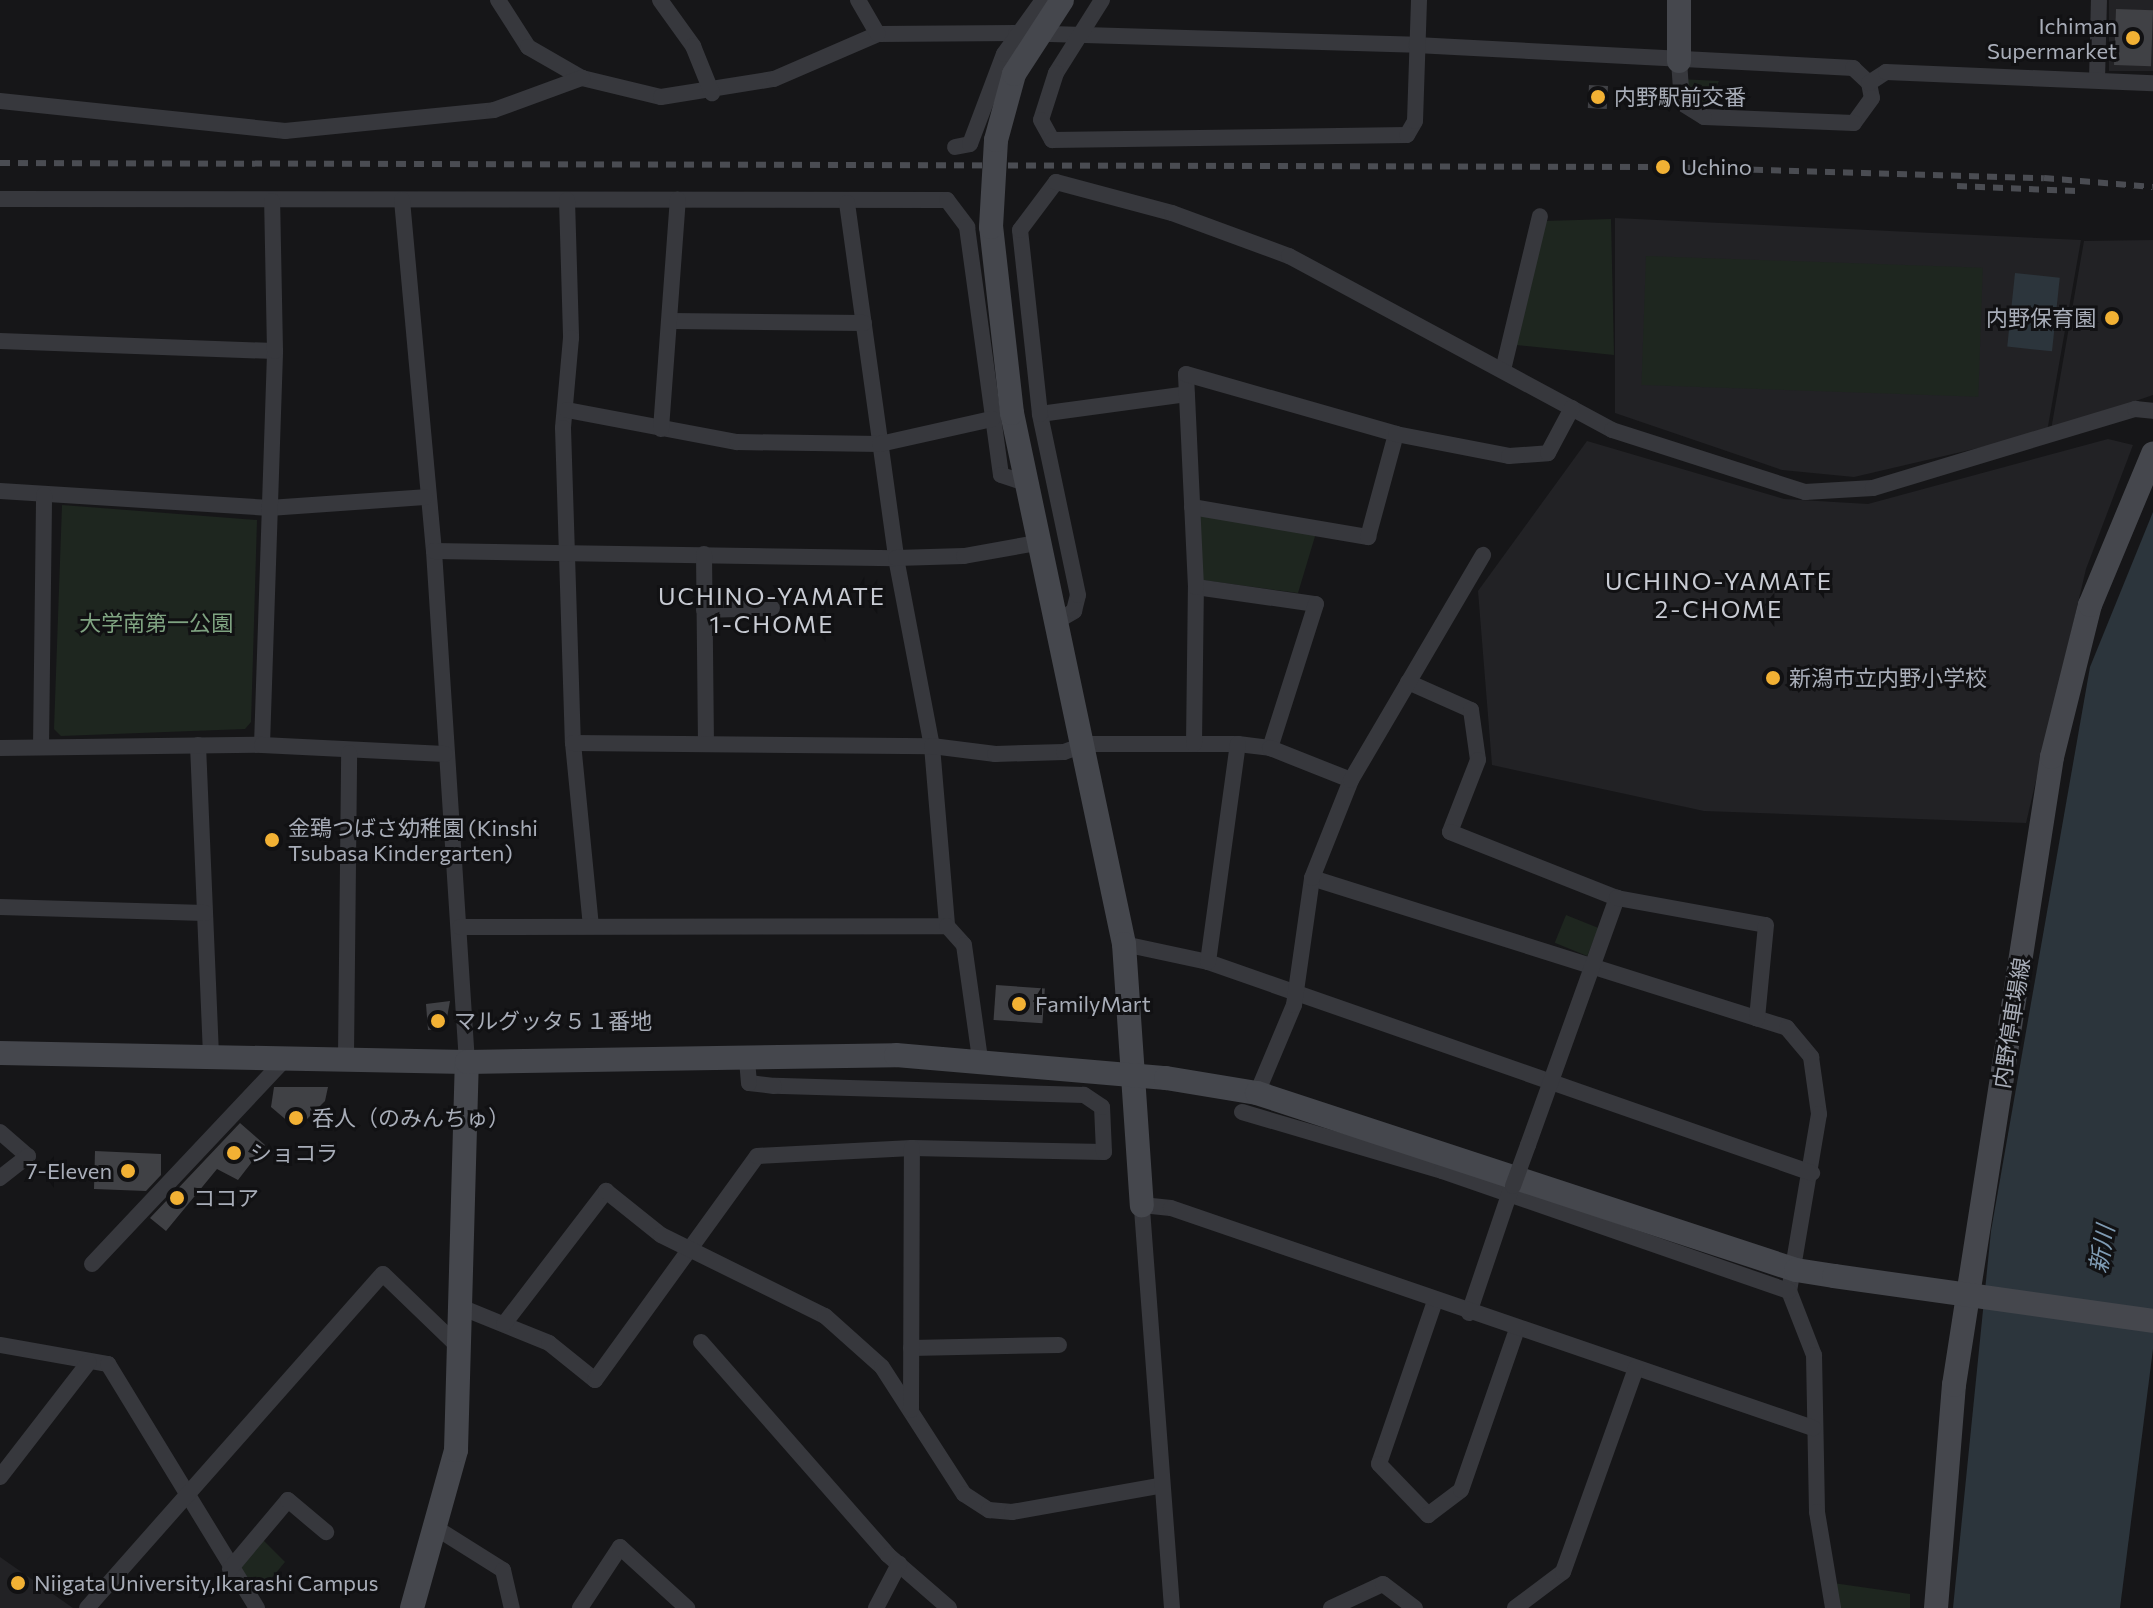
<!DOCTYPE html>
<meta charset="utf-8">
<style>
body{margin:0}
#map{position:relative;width:2153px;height:1608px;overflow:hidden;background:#161618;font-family:Commissioner,"Noto Sans JP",sans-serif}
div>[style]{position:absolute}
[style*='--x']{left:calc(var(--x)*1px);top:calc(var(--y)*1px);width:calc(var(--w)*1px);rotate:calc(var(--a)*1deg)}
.built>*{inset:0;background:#222225;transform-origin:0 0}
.green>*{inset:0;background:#1e261f;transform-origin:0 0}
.water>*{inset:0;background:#2c353c;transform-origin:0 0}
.building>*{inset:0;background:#404145;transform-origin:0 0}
.street>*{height:16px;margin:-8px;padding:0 8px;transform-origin:8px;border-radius:8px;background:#37383d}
.secondary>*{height:24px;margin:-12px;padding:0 12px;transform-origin:12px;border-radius:12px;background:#45474d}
.rail>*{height:6px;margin-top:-3px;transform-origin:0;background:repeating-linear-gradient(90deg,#4a4c52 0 10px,transparent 0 18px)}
.street-bridge>*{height:16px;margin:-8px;padding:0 8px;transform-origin:8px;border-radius:8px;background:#37383d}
.secondary-bridge>*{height:24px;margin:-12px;padding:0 12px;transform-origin:12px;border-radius:12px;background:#45474d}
.dots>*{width:22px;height:22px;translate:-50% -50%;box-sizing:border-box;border:4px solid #111113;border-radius:50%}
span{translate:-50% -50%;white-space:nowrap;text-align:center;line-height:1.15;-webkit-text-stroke:6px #111113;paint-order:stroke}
.poi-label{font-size:22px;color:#a8adb8}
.right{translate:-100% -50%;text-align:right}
.left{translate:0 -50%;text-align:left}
.park-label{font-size:22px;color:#7fa381}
.street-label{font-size:22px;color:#a8adb8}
.neighbourhood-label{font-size:24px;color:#c9ccd4;letter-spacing:2px}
.water-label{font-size:24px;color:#7f9bb3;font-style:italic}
</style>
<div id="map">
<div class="built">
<div style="left:2109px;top:0;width:44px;height:71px"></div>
<div style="clip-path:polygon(1615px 218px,2081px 240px,2047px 432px,1854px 477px,1782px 470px,1615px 413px)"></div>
<div style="clip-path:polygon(2153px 240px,2153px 395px,2051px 430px,2084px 241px)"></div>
<div style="clip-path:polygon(2108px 439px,2133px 445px,2086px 569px,2026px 823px,1704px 811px,1492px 765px,1478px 591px,1587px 441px,1784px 499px,1868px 504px)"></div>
<div style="clip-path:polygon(0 1557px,73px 1608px,0 1608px)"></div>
</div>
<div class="green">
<div style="clip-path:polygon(1680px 79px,1719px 81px,1707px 106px,1692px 100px)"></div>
<div style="clip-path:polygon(1611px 219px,1614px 355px,1516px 345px,1544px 221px)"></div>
<div style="left:1646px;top:256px;width:337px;height:129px;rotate:2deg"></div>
<div style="clip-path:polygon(62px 505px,257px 520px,251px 722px,245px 729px,61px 736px,54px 729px)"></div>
<div style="clip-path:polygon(1199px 515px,1316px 533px,1298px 593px,1202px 580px)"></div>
<div style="left:1566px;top:915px;width:35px;height:30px;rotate:22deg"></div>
<div style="clip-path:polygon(261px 1538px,285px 1562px,254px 1599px,234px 1570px)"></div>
<div style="clip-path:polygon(1833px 1583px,1910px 1594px,1910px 1608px,1837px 1608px)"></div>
</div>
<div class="water">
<div style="left:2015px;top:273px;width:45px;height:74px;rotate:6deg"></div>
<div style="clip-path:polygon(2153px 512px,2153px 1349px,2120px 1608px,1953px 1608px,1991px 1231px,2090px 667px)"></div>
</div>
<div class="building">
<div style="left:2116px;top:9px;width:37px;height:56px;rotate:2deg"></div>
<div style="left:1589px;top:85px;width:19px;height:23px;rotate:3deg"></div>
<div style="left:996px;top:985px;width:49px;height:35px;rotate:4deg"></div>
<div style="clip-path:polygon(450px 1001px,445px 1029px,428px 1030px,426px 1004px)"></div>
<div style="clip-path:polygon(328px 1087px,325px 1101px,297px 1129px,271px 1107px,274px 1087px)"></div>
<div style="clip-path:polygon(240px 1123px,265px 1145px,238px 1180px,217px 1169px,166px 1231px,150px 1218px)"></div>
<div style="clip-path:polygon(95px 1151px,161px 1154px,161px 1175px,146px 1191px,94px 1189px)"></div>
</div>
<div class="street">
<div style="--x:498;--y:0;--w:56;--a:57.4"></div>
<div style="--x:528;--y:47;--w:62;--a:29.9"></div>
<div style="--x:582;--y:78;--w:81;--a:13.5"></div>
<div style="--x:661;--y:97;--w:114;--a:-9.1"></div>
<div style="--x:774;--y:79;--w:113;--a:-23.4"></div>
<div style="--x:878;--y:34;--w:138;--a:-0.4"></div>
<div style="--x:1016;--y:33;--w:400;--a:1.7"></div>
<div style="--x:1416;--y:45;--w:438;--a:3"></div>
<div style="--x:1853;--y:68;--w:22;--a:43"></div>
<div style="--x:1869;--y:83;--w:15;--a:79"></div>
<div style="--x:1872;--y:98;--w:31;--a:126"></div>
<div style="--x:1854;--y:123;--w:150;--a:-177.7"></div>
<div style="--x:1704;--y:117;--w:26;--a:-148"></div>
<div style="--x:1682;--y:103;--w:42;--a:-94.1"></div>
<div style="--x:660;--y:0;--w:57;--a:54.3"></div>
<div style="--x:693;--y:46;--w:51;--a:68"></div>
<div style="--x:858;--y:0;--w:39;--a:60"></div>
<div style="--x:1102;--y:0;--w:86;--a:122.2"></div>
<div style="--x:1056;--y:73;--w:49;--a:107.7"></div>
<div style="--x:1041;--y:120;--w:23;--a:61"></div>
<div style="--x:1052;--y:140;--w:355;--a:-0.8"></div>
<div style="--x:1407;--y:135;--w:16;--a:-60"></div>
<div style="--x:1415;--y:121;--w:121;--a:-88.1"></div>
<div style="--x:2097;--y:80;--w:80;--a:-88.6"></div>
<div style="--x:1869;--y:83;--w:20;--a:-33"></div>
<div style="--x:1886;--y:72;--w:267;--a:2.4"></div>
<div style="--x:0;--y:101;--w:287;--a:6"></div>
<div style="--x:285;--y:131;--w:210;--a:-5.7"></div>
<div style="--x:494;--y:110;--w:94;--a:-20"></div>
<div style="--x:955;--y:147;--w:15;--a:-11"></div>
<div style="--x:970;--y:144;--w:96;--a:-69.3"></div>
<div style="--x:1004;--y:54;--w:67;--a:-54.2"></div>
<div style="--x:0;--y:199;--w:947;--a:0.06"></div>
<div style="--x:947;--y:200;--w:34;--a:53"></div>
<div style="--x:967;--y:227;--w:250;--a:82.2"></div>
<div style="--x:1001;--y:475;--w:23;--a:18"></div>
<div style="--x:402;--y:200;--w:352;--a:84.8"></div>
<div style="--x:434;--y:551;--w:512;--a:86.31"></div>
<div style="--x:567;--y:200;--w:138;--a:88.3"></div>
<div style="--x:571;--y:338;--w:90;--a:95.1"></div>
<div style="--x:563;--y:428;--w:315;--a:88.2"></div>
<div style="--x:573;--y:743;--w:183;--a:84.4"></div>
<div style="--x:847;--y:203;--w:358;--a:82.1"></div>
<div style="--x:896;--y:558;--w:191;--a:79.2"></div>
<div style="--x:932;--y:746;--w:181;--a:85.2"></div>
<div style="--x:671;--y:321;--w:193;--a:0.6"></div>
<div style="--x:0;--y:341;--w:275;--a:2.1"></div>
<div style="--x:1503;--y:370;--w:158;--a:-76.5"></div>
<div style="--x:567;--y:410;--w:173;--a:10.7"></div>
<div style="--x:737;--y:442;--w:143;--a:0.8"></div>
<div style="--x:880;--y:444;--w:115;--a:-12.6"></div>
<div style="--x:1040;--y:414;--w:148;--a:-7.7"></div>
<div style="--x:661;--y:429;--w:230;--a:-85.8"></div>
<div style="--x:0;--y:491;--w:270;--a:3.6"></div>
<div style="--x:269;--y:508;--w:156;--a:-4"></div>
<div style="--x:1192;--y:507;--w:179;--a:9.7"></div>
<div style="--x:1368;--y:537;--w:107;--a:-74.8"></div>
<div style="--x:434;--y:551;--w:462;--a:0.9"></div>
<div style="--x:896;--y:558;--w:68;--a:-1.7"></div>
<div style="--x:964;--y:556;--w:73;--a:-10.2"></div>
<div style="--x:704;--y:554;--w:187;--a:89.4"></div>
<div style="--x:1196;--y:587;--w:121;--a:8.1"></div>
<div style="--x:1316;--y:604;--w:151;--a:107.7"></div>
<div style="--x:704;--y:610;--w:68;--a:-1.7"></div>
<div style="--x:1057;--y:621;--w:20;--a:-30"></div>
<div style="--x:1074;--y:611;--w:16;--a:-76"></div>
<div style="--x:1078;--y:595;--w:185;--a:-101.9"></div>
<div style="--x:1040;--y:414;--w:185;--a:-96.2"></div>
<div style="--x:1020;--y:230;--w:60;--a:-53.1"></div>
<div style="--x:1056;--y:182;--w:120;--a:15"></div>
<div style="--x:1172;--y:213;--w:125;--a:20.2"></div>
<div style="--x:1289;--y:256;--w:367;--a:28.3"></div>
<div style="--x:1612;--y:430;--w:203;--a:17.8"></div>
<div style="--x:1805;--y:492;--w:68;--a:-3.4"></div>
<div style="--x:1873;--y:488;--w:274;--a:-16.8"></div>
<div style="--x:2135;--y:409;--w:18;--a:6"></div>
<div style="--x:1408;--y:682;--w:69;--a:24"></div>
<div style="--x:1471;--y:710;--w:50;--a:82"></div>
<div style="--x:1478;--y:760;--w:77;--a:111.3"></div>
<div style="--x:1450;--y:832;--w:180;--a:21.6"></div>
<div style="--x:573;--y:743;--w:359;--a:0.5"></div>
<div style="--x:932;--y:746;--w:64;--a:7.2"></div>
<div style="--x:995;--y:754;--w:69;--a:-1.7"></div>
<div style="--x:1064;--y:752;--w:23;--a:-20"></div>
<div style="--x:1086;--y:744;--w:152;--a:0"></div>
<div style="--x:1238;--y:744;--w:32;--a:7"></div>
<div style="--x:1270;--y:748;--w:87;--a:21.6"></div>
<div style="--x:1194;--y:744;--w:157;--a:-89.3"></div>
<div style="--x:1196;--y:587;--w:213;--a:-92.7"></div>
<div style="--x:1186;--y:374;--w:218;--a:15.9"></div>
<div style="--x:1396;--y:434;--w:115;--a:11"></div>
<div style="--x:1509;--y:456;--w:39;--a:-4"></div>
<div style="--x:1548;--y:453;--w:51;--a:-61.9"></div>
<div style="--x:198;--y:745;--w:310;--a:87.6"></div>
<div style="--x:262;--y:745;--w:394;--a:-88.1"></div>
<div style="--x:275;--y:351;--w:150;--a:-91.1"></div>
<div style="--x:41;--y:747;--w:252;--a:-89.3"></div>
<div style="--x:0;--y:748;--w:262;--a:-0.7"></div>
<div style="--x:262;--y:745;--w:183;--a:2.8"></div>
<div style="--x:1312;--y:878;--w:498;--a:17.5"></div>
<div style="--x:1787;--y:1028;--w:38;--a:50"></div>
<div style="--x:1811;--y:1057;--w:58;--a:82"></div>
<div style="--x:1819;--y:1114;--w:180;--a:99.6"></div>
<div style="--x:1789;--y:1291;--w:69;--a:68.7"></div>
<div style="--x:1814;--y:1355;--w:157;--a:88.9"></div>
<div style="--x:1817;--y:1512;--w:97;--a:80.5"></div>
<div style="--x:0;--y:907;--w:205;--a:1.7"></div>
<div style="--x:460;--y:927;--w:487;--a:-0.1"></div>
<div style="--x:947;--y:926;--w:25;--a:48"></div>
<div style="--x:964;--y:945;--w:115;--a:82"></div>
<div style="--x:1124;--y:944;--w:86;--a:12.1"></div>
<div style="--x:1208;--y:962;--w:640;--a:19.26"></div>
<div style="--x:1208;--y:962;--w:220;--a:-82.2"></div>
<div style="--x:346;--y:1055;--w:302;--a:-89.4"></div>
<div style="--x:1257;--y:1093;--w:95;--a:-67.2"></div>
<div style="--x:1294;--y:1005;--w:128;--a:-81.9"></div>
<div style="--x:1312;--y:878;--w:105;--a:-68.3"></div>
<div style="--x:1351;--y:780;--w:261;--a:-59.6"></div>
<div style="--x:1242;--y:1112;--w:209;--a:16.4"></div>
<div style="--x:1442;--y:1171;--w:367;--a:19.1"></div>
<div style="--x:0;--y:1132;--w:37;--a:41"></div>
<div style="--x:28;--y:1156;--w:36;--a:142"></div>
<div style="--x:1528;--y:1145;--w:263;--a:-70.2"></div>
<div style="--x:1617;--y:898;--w:151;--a:10.3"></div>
<div style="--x:1766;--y:925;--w:94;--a:95.5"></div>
<div style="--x:92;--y:1264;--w:286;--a:-46.7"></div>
<div style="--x:1435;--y:1301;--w:172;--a:109"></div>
<div style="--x:1379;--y:1464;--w:71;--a:46.1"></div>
<div style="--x:1428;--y:1515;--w:41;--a:-37.1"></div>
<div style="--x:1461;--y:1490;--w:170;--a:-70.8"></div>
<div style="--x:463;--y:1308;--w:93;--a:22.1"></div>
<div style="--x:549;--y:1343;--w:59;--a:38.8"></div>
<div style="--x:595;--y:1380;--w:276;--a:-54.1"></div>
<div style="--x:757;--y:1156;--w:155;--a:-3"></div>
<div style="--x:912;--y:1148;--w:192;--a:1.2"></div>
<div style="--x:1104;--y:1152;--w:45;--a:-92.5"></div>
<div style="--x:1102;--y:1107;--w:22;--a:-146"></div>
<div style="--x:1084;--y:1095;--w:310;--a:-178.3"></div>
<div style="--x:774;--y:1086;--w:25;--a:-173"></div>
<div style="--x:749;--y:1083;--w:23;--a:-95"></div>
<div style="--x:1469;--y:1313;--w:131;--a:-71.3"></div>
<div style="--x:504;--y:1324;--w:168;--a:-52.5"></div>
<div style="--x:606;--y:1191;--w:70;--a:38.7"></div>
<div style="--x:661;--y:1235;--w:183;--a:26.3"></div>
<div style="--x:825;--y:1316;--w:76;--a:41.8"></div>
<div style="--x:882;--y:1367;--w:151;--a:57.2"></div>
<div style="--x:964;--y:1494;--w:30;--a:33"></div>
<div style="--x:989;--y:1510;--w:23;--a:5"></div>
<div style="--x:1012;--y:1512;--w:148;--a:-10.1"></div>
<div style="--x:701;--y:1342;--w:283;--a:48.7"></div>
<div style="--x:888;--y:1555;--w:81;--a:41"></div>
<div style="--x:0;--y:1345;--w:110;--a:10"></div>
<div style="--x:108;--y:1364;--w:286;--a:58.6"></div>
<div style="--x:911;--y:1348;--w:148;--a:-1.2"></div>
<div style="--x:911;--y:1410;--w:262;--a:-89.8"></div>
<div style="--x:0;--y:1477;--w:145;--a:-52.3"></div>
<div style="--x:436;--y:1528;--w:79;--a:32.1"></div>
<div style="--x:503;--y:1570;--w:39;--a:77"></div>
<div style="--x:230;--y:1569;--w:90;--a:-50"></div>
<div style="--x:288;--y:1500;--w:50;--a:40.1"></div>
<div style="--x:87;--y:1608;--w:446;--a:-48.5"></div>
<div style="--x:383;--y:1274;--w:108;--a:43.9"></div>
<div style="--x:580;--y:1608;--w:73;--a:-56.7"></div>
<div style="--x:620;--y:1547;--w:91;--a:42.3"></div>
<div style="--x:876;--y:1608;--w:50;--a:-62.4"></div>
<div style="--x:1172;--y:1608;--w:404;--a:-94.3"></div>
<div style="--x:1142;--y:1205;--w:29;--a:6"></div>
<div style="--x:1171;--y:1208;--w:679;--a:18.92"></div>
<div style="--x:1331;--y:1608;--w:57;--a:-24.8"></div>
<div style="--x:1383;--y:1584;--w:40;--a:37"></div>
<div style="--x:1515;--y:1608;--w:60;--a:-36.9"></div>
<div style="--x:1563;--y:1572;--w:217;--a:-70.3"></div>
</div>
<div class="secondary">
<div style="--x:1679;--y:61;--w:61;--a:-90"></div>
<div style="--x:1012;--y:413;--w:543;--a:78.09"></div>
<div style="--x:1124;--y:944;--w:262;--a:86.1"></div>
<div style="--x:0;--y:1053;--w:467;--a:1.1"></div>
<div style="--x:412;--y:1608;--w:164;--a:-74.4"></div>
<div style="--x:456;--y:1450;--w:388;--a:-88.4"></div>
<div style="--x:467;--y:1062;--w:429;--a:-0.9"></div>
<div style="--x:896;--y:1055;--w:271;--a:4.9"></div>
<div style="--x:1166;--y:1078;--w:92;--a:9.4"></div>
<div style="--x:1257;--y:1093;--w:567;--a:18.18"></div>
<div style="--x:1796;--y:1270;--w:38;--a:9"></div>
<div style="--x:1936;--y:1608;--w:224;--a:-85.4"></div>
<div style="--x:1954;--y:1385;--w:636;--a:-81.13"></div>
<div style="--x:2052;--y:757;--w:157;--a:-76"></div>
<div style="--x:2090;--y:605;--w:164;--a:-67.4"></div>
</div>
<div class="rail">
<div style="--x:0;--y:163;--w:1663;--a:0.14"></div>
<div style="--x:1663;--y:167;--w:381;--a:1.7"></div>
<div style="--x:2044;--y:178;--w:109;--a:4.7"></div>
<div style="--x:1957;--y:186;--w:120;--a:2.4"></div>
</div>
<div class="street-bridge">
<div style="--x:1513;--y:1186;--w:44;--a:-69.9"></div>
</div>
<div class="secondary-bridge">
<div style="--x:1012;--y:413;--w:187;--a:-96.4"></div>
<div style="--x:991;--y:227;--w:87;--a:-86.7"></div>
<div style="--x:996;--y:140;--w:68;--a:-74.7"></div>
<div style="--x:1014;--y:74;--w:88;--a:-57"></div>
<div style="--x:1834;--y:1276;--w:322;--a:8"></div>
</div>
<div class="dots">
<div style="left:2133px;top:38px;background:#f2b134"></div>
<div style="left:1598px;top:97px;background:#f2b134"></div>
<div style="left:1663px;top:167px;background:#f2b134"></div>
<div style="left:2112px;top:318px;background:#f2b134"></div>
<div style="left:1773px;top:678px;background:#f2b134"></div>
<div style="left:272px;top:840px;background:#f2b134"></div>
<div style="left:1019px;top:1004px;background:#f2b134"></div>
<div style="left:438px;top:1021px;background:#f2b134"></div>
<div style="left:296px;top:1118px;background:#f2b134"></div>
<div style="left:234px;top:1153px;background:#f2b134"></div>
<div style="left:128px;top:1171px;background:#f2b134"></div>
<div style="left:177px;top:1198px;background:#f2b134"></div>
<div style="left:18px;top:1583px;background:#f2b134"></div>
</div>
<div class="poi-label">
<span class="right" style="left:2117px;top:38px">Ichiman<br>Supermarket</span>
<span class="left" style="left:1614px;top:97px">内野駅前交番</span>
<span class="left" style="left:1681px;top:167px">Uchino</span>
<span class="right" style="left:2096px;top:318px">内野保育園</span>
<span class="left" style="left:1789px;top:678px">新潟市立内野小学校</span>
<span class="left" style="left:288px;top:840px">金鵄つばさ幼稚園 (Kinshi<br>Tsubasa Kindergarten)</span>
<span class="left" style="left:1035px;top:1004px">FamilyMart</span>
<span class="left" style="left:454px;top:1021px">マルグッタ５１番地</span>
<span class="left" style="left:312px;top:1118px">呑人（のみんちゅ）</span>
<span class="left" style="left:250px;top:1153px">ショコラ</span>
<span class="right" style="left:112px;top:1171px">7-Eleven</span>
<span class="left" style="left:193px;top:1198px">ココア</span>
<span class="left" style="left:34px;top:1583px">Niigata University,Ikarashi Campus</span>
</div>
<div class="park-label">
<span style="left:156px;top:623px">大学南第一公園</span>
</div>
<div class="street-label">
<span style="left:2011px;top:1023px;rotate:-81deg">内野停車場線</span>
</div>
<div class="neighbourhood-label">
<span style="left:1719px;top:595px">UCHINO-YAMATE<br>2-CHOME</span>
<span style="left:772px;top:610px">UCHINO-YAMATE<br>1-CHOME</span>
</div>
<div class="water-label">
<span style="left:2101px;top:1249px;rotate:-80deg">新川</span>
</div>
</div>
